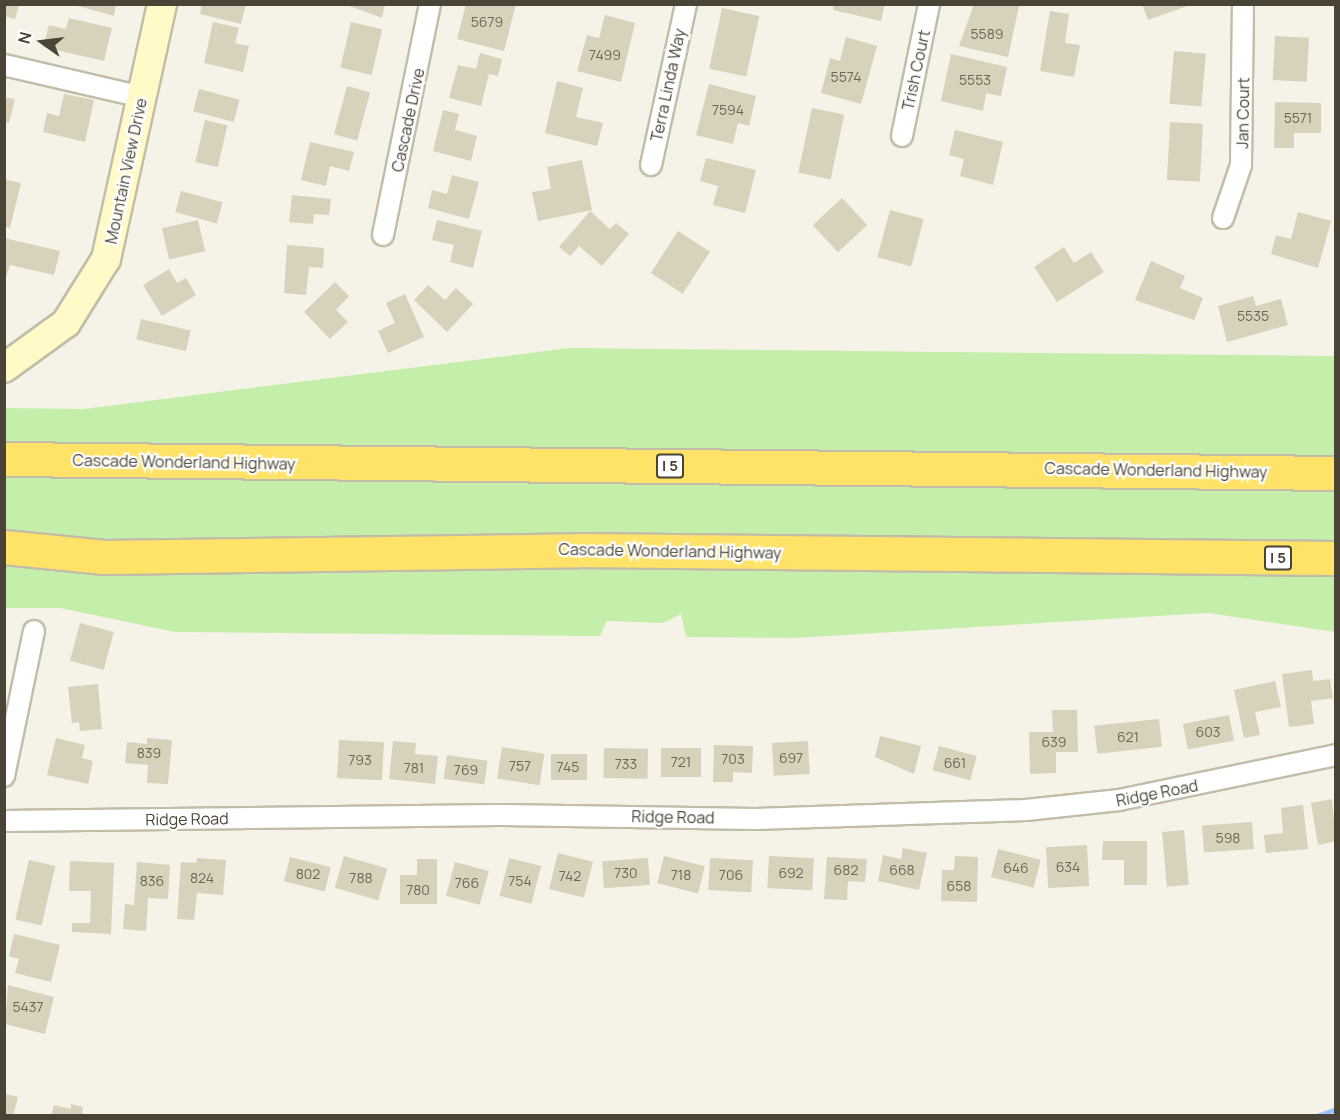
<!DOCTYPE html>
<style>
body{margin:0}
#map{position:relative;width:1340px;height:1120px;overflow:hidden;background:#f5f3e7;font-family:Manrope,sans-serif}
div>[style]{position:absolute}
[style*='--x']{left:calc(var(--x)*1px);top:calc(var(--y)*1px);width:calc(var(--w)*1px);rotate:calc(var(--a)*1deg)}
.green>*{inset:0;background:#c6eeab}
.stream>*{height:5px;margin:-2.5px;padding:0 2.5px;transform-origin:2.5px;border-radius:2.5px;background:#9cc6f9}
.building>*{inset:0;background:#d8d1bb;transform-origin:0 0}
.roads{filter:drop-shadow(2px 0 #c2bda8) drop-shadow(-2px 0 #c2bda8) drop-shadow(0 2px #c2bda8) drop-shadow(0 -2px #c2bda8)}
.street>*{height:20px;margin:-10px;padding:0 10px;transform-origin:10px;border-radius:10px;background:#fff}
.secondary>*{height:28px;margin:-14px;padding:0 14px;transform-origin:14px;border-radius:14px;background:#fffac7}
.highway>*{height:33px;margin:-16.5px;padding:0 16.5px;transform-origin:16.5px;border-radius:16.5px;background:#ffe268}
span{translate:-50% -50%;white-space:nowrap;text-align:center;line-height:1.15;-webkit-text-stroke:4.5px #fff;paint-order:stroke}
.number-label{font-size:14px;color:#6d6756}
.number-label span{-webkit-text-stroke-width:0}
.shield-label span{padding:2px 4px;background:#fff;border:2px solid;border-radius:4px;-webkit-text-stroke-width:0}
.shield-label{font-size:15px;color:#494435;font-weight:700}
.street-label{font-size:16px;color:#494435}
.frame{position:absolute;inset:0;border:6px solid #494435;pointer-events:none}
.north{position:absolute;left:12px;top:12px;width:60px;height:60px;-webkit-text-stroke:4px #fff;paint-order:stroke;rotate:284deg;font-size:16px;font-weight:700;line-height:24px;text-align:center;color:#494435}
.north::after{content:'';display:block;margin:auto;width:21px;height:27px;background:#494435;clip-path:polygon(50% 0,100% 100%,50% 72%,0 100%)}
</style>
<div id="map">
<div class="green">
<div style="clip-path:polygon(569px 348px,1335px 356px,1335px 632px,1208px 613px,795px 638px,686px 637px,681px 614px,663px 623px,607px 621px,600px 636px,175px 632px,60px 608px,5px 608px,5px 408px,84px 409px)"></div>
</div>
<div class="stream">
<div style="--x:1316;--y:1116;--w:21;--a:-19"></div>
</div>
<div class="building">
<div style="clip-path:polygon(4px 4px,19px 4px,15px 19px,4px 16px)"></div>
<div style="clip-path:polygon(71px 4px,116px 4px,114px 16px)"></div>
<div style="clip-path:polygon(202px 4px,246px 4px,241px 24px,200px 14px)"></div>
<div style="clip-path:polygon(344px 4px,385px 4px,382px 18px)"></div>
<div style="clip-path:polygon(466px 4px,516px 4px,504px 51px,457px 39px)"></div>
<div style="clip-path:polygon(834px 4px,885px 4px,881px 21px,833px 10px)"></div>
<div style="clip-path:polygon(974px 4px,1019px 6px,1008px 57px,959px 46px)"></div>
<div style="clip-path:polygon(1142px 4px,1190px 4px,1190px 5px,1148px 20px)"></div>
<div style="left:722px;top:8px;width:38px;height:62px;rotate:12deg"></div>
<div style="clip-path:polygon(1050px 11px,1069px 14px,1065px 43px,1080px 45px,1074px 77px,1040px 71px)"></div>
<div style="clip-path:polygon(605px 15px,635px 23px,621px 82px,577px 71px,587px 35px,599px 38px)"></div>
<div style="clip-path:polygon(69px 18px,112px 28px,104px 61px,43px 47px,49px 25px,66px 29px)"></div>
<div style="clip-path:polygon(213px 22px,239px 28px,235px 43px,249px 46px,243px 72px,204px 63px)"></div>
<div style="left:351px;top:22px;width:32px;height:47px;rotate:13deg"></div>
<div style="left:1275px;top:36px;width:34px;height:44px;rotate:3deg"></div>
<div style="clip-path:polygon(846px 37px,877px 46px,861px 104px,821px 93px,830px 58px,840px 61px)"></div>
<div style="left:1174px;top:51px;width:32px;height:53px;rotate:5deg"></div>
<div style="clip-path:polygon(480px 53px,502px 59px,498px 76px,489px 74px,481px 106px,449px 98px,458px 65px,476px 69px)"></div>
<div style="clip-path:polygon(951px 54px,1007px 67px,1001px 96px,986px 93px,983px 111px,941px 101px)"></div>
<div style="clip-path:polygon(557px 81px,583px 88px,576px 117px,603px 123px,597px 146px,545px 133px)"></div>
<div style="clip-path:polygon(709px 84px,756px 96px,749px 126px,738px 123px,733px 144px,696px 135px)"></div>
<div style="left:347px;top:86px;width:24px;height:50px;rotate:15deg"></div>
<div style="left:199px;top:89px;width:42px;height:23px;rotate:15deg"></div>
<div style="clip-path:polygon(64px 94px,94px 100px,85px 142px,43px 132px,47px 113px,59px 116px)"></div>
<div style="clip-path:polygon(4px 97px,15px 99px,9px 123px,4px 122px)"></div>
<div style="clip-path:polygon(1275px 102px,1321px 103px,1321px 133px,1294px 133px,1294px 148px,1274px 148px)"></div>
<div style="left:812px;top:108px;width:33px;height:66px;rotate:12deg"></div>
<div style="clip-path:polygon(443px 110px,459px 114px,455px 130px,477px 136px,471px 161px,433px 151px)"></div>
<div style="left:205px;top:120px;width:23px;height:43px;rotate:13deg"></div>
<div style="left:1170px;top:122px;width:33px;height:58px;rotate:3deg"></div>
<div style="clip-path:polygon(955px 130px,1003px 142px,993px 185px,960px 176px,964px 159px,949px 155px)"></div>
<div style="clip-path:polygon(310px 142px,354px 152px,349px 171px,330px 166px,326px 186px,301px 180px)"></div>
<div style="clip-path:polygon(706px 158px,756px 170px,745px 213px,713px 205px,718px 186px,700px 181px)"></div>
<div style="clip-path:polygon(582px 160px,592px 210px,538px 221px,532px 192px,551px 189px,547px 167px)"></div>
<div style="clip-path:polygon(452px 175px,479px 182px,469px 219px,428px 208px,432px 190px,447px 194px)"></div>
<div style="clip-path:polygon(4px 179px,21px 183px,10px 228px,4px 226px)"></div>
<div style="left:181px;top:191px;width:43px;height:22px;rotate:15deg"></div>
<div style="clip-path:polygon(292px 195px,331px 199px,329px 215px,314px 214px,313px 224px,289px 222px)"></div>
<div style="left:842px;top:198px;width:37px;height:40px;rotate:47deg"></div>
<div style="left:890px;top:210px;width:35px;height:49px;rotate:15deg"></div>
<div style="clip-path:polygon(590px 211px,610px 229px,616px 223px,629px 234px,602px 266px,579px 246px,570px 256px,559px 247px)"></div>
<div style="clip-path:polygon(1298px 212px,1331px 221px,1318px 268px,1271px 254px,1276px 235px,1291px 239px)"></div>
<div style="left:198px;top:220px;width:32px;height:37px;rotate:77deg"></div>
<div style="clip-path:polygon(437px 220px,482px 231px,473px 268px,450px 262px,454px 245px,432px 240px)"></div>
<div style="left:678px;top:231px;width:38px;height:50px;rotate:33deg"></div>
<div style="clip-path:polygon(4px 238px,60px 251px,54px 275px,10px 265px,4px 283px)"></div>
<div style="clip-path:polygon(287px 245px,324px 248px,323px 268px,309px 267px,306px 295px,284px 293px)"></div>
<div style="clip-path:polygon(1064px 247px,1074px 263px,1091px 252px,1104px 272px,1057px 302px,1034px 267px)"></div>
<div style="clip-path:polygon(1151px 261px,1185px 276px,1180px 288px,1203px 298px,1194px 320px,1135px 300px)"></div>
<div style="clip-path:polygon(169px 269px,177px 283px,186px 278px,196px 295px,162px 316px,143px 285px)"></div>
<div style="clip-path:polygon(335px 282px,349px 296px,336px 310px,348px 322px,330px 339px,304px 312px)"></div>
<div style="clip-path:polygon(428px 285px,445px 300px,456px 288px,473px 304px,447px 332px,414px 300px)"></div>
<div style="clip-path:polygon(405px 294px,424px 337px,388px 353px,378px 331px,395px 323px,386px 303px)"></div>
<div style="clip-path:polygon(1253px 296px,1256px 306px,1281px 299px,1288px 325px,1227px 342px,1218px 306px)"></div>
<div style="left:141px;top:319px;width:51px;height:21px;rotate:13deg"></div>
<div style="left:80px;top:623px;width:35px;height:39px;rotate:15deg"></div>
<div style="clip-path:polygon(1312px 670px,1313px 681px,1330px 679px,1333px 698px,1311px 701px,1314px 724px,1289px 727px,1282px 674px)"></div>
<div style="clip-path:polygon(1275px 681px,1281px 707px,1255px 712px,1260px 735px,1244px 738px,1234px 690px)"></div>
<div style="clip-path:polygon(98px 684px,102px 729px,80px 731px,79px 722px,72px 723px,68px 687px)"></div>
<div style="clip-path:polygon(1052px 710px,1077px 710px,1078px 752px,1056px 752px,1056px 773px,1030px 774px,1029px 732px,1053px 732px)"></div>
<div style="left:1229px;top:715px;width:26px;height:47px;rotate:79deg"></div>
<div style="left:1159px;top:719px;width:28px;height:65px;rotate:84deg"></div>
<div style="clip-path:polygon(880px 736px,921px 746px,914px 774px,875px 757px)"></div>
<div style="clip-path:polygon(56px 738px,85px 745px,82px 758px,93px 761px,88px 784px,47px 775px)"></div>
<div style="clip-path:polygon(147px 738px,172px 740px,168px 784px,147px 783px,148px 765px,125px 763px,127px 742px,147px 744px)"></div>
<div style="left:339px;top:740px;width:45px;height:38px;rotate:3deg"></div>
<div style="clip-path:polygon(393px 741px,416px 743px,415px 754px,438px 756px,435px 784px,389px 779px)"></div>
<div style="left:808px;top:741px;width:33px;height:36px;rotate:87deg"></div>
<div style="clip-path:polygon(714px 745px,753px 746px,752px 773px,733px 772px,733px 782px,713px 782px)"></div>
<div style="left:939px;top:746px;width:39px;height:25px;rotate:15deg"></div>
<div style="left:502px;top:747px;width:43px;height:32px;rotate:9deg"></div>
<div style="left:604px;top:748px;width:44px;height:30px;rotate:1deg"></div>
<div style="left:661px;top:748px;width:40px;height:29px"></div>
<div style="left:551px;top:754px;width:36px;height:26px"></div>
<div style="left:447px;top:755px;width:41px;height:24px;rotate:8deg"></div>
<div style="clip-path:polygon(1332px 799px,1336px 841px,1318px 845px,1311px 803px)"></div>
<div style="clip-path:polygon(1303px 805px,1308px 849px,1266px 853px,1264px 835px,1283px 833px,1281px 808px)"></div>
<div style="left:1252px;top:822px;width:27px;height:50px;rotate:86deg"></div>
<div style="left:1184px;top:830px;width:55px;height:22px;rotate:85deg"></div>
<div style="clip-path:polygon(1103px 841px,1147px 841px,1147px 885px,1124px 885px,1124px 860px,1102px 860px)"></div>
<div style="left:1087px;top:845px;width:41px;height:41px;rotate:87deg"></div>
<div style="clip-path:polygon(903px 848px,927px 853px,919px 890px,878px 881px,883px 855px,901px 859px)"></div>
<div style="left:998px;top:849px;width:44px;height:29px;rotate:14deg"></div>
<div style="left:558px;top:853px;width:36px;height:37px;rotate:14deg"></div>
<div style="left:344px;top:856px;width:45px;height:33px;rotate:16deg"></div>
<div style="left:664px;top:856px;width:42px;height:28px;rotate:14deg"></div>
<div style="left:769px;top:856px;width:45px;height:32px;rotate:3deg"></div>
<div style="clip-path:polygon(955px 856px,978px 857px,977px 902px,941px 901px,942px 870px,954px 870px)"></div>
<div style="left:290px;top:857px;width:42px;height:25px;rotate:14deg"></div>
<div style="clip-path:polygon(827px 857px,867px 859px,865px 882px,848px 881px,847px 900px,824px 899px)"></div>
<div style="clip-path:polygon(197px 858px,226px 860px,223px 895px,197px 893px,194px 920px,177px 919px,181px 862px,196px 863px)"></div>
<div style="left:509px;top:858px;width:33px;height:39px;rotate:14deg"></div>
<div style="left:648px;top:858px;width:27px;height:46px;rotate:86deg"></div>
<div style="left:710px;top:858px;width:43px;height:32px;rotate:3deg"></div>
<div style="clip-path:polygon(417px 859px,437px 859px,437px 904px,400px 904px,400px 875px,417px 875px)"></div>
<div style="left:29px;top:860px;width:27px;height:61px;rotate:13deg"></div>
<div style="clip-path:polygon(70px 861px,114px 863px,111px 934px,72px 932px,72px 923px,90px 923px,91px 891px,69px 891px)"></div>
<div style="clip-path:polygon(137px 862px,170px 865px,168px 899px,148px 898px,146px 931px,123px 929px,125px 904px,134px 905px)"></div>
<div style="left:455px;top:862px;width:35px;height:35px;rotate:15deg"></div>
<div style="clip-path:polygon(14px 934px,60px 945px,51px 982px,15px 973px,19px 959px,9px 956px)"></div>
<div style="clip-path:polygon(8px 985px,54px 997px,45px 1034px,5px 1024px)"></div>
<div style="clip-path:polygon(4px 1083px,6px 1094px,18px 1097px,13px 1116px,4px 1116px)"></div>
<div style="clip-path:polygon(71px 1104px,83px 1107px,82px 1116px,51px 1116px,54px 1105px,71px 1109px)"></div>
</div>
<div class="roads">
<div class="street">
<div style="--x:4;--y:65;--w:143;--a:13"></div>
<div style="--x:902;--y:136;--w:135;--a:-78.4"></div>
<div style="--x:651;--y:165;--w:165;--a:-77.7"></div>
<div style="--x:1223;--y:218;--w:56;--a:-71.2"></div>
<div style="--x:1241;--y:165;--w:161;--a:-89.3"></div>
<div style="--x:383;--y:235;--w:236;--a:-78.5"></div>
<div style="--x:4;--y:776;--w:148;--a:-78.3"></div>
<div style="--x:4;--y:821;--w:495;--a:-0.7"></div>
<div style="--x:499;--y:815;--w:256;--a:0.9"></div>
<div style="--x:755;--y:819;--w:271;--a:-1.9"></div>
<div style="--x:1026;--y:810;--w:94;--a:-6.1"></div>
<div style="--x:1119;--y:800;--w:222;--a:-11.7"></div>
</div>
<div class="secondary">
<div style="--x:4;--y:368;--w:77;--a:-36"></div>
<div style="--x:66;--y:323;--w:75;--a:-58"></div>
<div style="--x:106;--y:259;--w:261;--a:-77.6"></div>
</div>
<div class="highway">
<div style="--x:4;--y:459;--w:1332;--a:0.6"></div>
<div style="--x:4;--y:547;--w:101;--a:5.7"></div>
<div style="--x:105;--y:557;--w:475;--a:-0.8"></div>
<div style="--x:580;--y:550;--w:756;--a:0.61"></div>
</div>
</div>
<div class="number-label">
<span style="left:487px;top:22px">5679</span>
<span style="left:987px;top:34px">5589</span>
<span style="left:605px;top:55px">7499</span>
<span style="left:846px;top:77px">5574</span>
<span style="left:975px;top:80px">5553</span>
<span style="left:728px;top:110px">7594</span>
<span style="left:1298px;top:118px">5571</span>
<span style="left:1253px;top:316px">5535</span>
<span style="left:1208px;top:732px">603</span>
<span style="left:1128px;top:737px">621</span>
<span style="left:1054px;top:742px">639</span>
<span style="left:149px;top:753px">839</span>
<span style="left:791px;top:758px">697</span>
<span style="left:733px;top:759px">703</span>
<span style="left:360px;top:760px">793</span>
<span style="left:681px;top:762px">721</span>
<span style="left:955px;top:763px">661</span>
<span style="left:626px;top:764px">733</span>
<span style="left:520px;top:766px">757</span>
<span style="left:568px;top:767px">745</span>
<span style="left:414px;top:768px">781</span>
<span style="left:466px;top:770px">769</span>
<span style="left:1228px;top:838px">598</span>
<span style="left:1068px;top:867px">634</span>
<span style="left:1016px;top:868px">646</span>
<span style="left:846px;top:870px">682</span>
<span style="left:902px;top:870px">668</span>
<span style="left:626px;top:873px">730</span>
<span style="left:791px;top:873px">692</span>
<span style="left:308px;top:874px">802</span>
<span style="left:681px;top:875px">718</span>
<span style="left:731px;top:875px">706</span>
<span style="left:570px;top:876px">742</span>
<span style="left:202px;top:878px">824</span>
<span style="left:361px;top:878px">788</span>
<span style="left:152px;top:881px">836</span>
<span style="left:520px;top:881px">754</span>
<span style="left:467px;top:883px">766</span>
<span style="left:959px;top:886px">658</span>
<span style="left:418px;top:890px">780</span>
<span style="left:28px;top:1007px">5437</span>
</div>
<div class="shield-label">
<span style="left:670px;top:466px">I 5</span>
<span style="left:1278px;top:558px">I 5</span>
</div>
<div class="street-label">
<span style="left:916px;top:70px;rotate:-78deg">Trish Court</span>
<span style="left:668px;top:85px;rotate:-78deg">Terra Linda Way</span>
<span style="left:1243px;top:113px;rotate:-89deg">Jan Court</span>
<span style="left:408px;top:120px;rotate:-78deg">Cascade Drive</span>
<span style="left:126px;top:171px;rotate:-78deg">Mountain View Drive</span>
<span style="left:184px;top:462px;rotate:1deg">Cascade Wonderland Highway</span>
<span style="left:1156px;top:470px;rotate:1deg">Cascade Wonderland Highway</span>
<span style="left:670px;top:551px;rotate:1deg">Cascade Wonderland Highway</span>
<span style="left:1157px;top:793px;rotate:-11deg">Ridge Road</span>
<span style="left:673px;top:817px;rotate:1deg">Ridge Road</span>
<span style="left:187px;top:819px;rotate:-1deg">Ridge Road</span>
</div>
<div class="frame"></div>
<div class="north">N</div>
</div>
